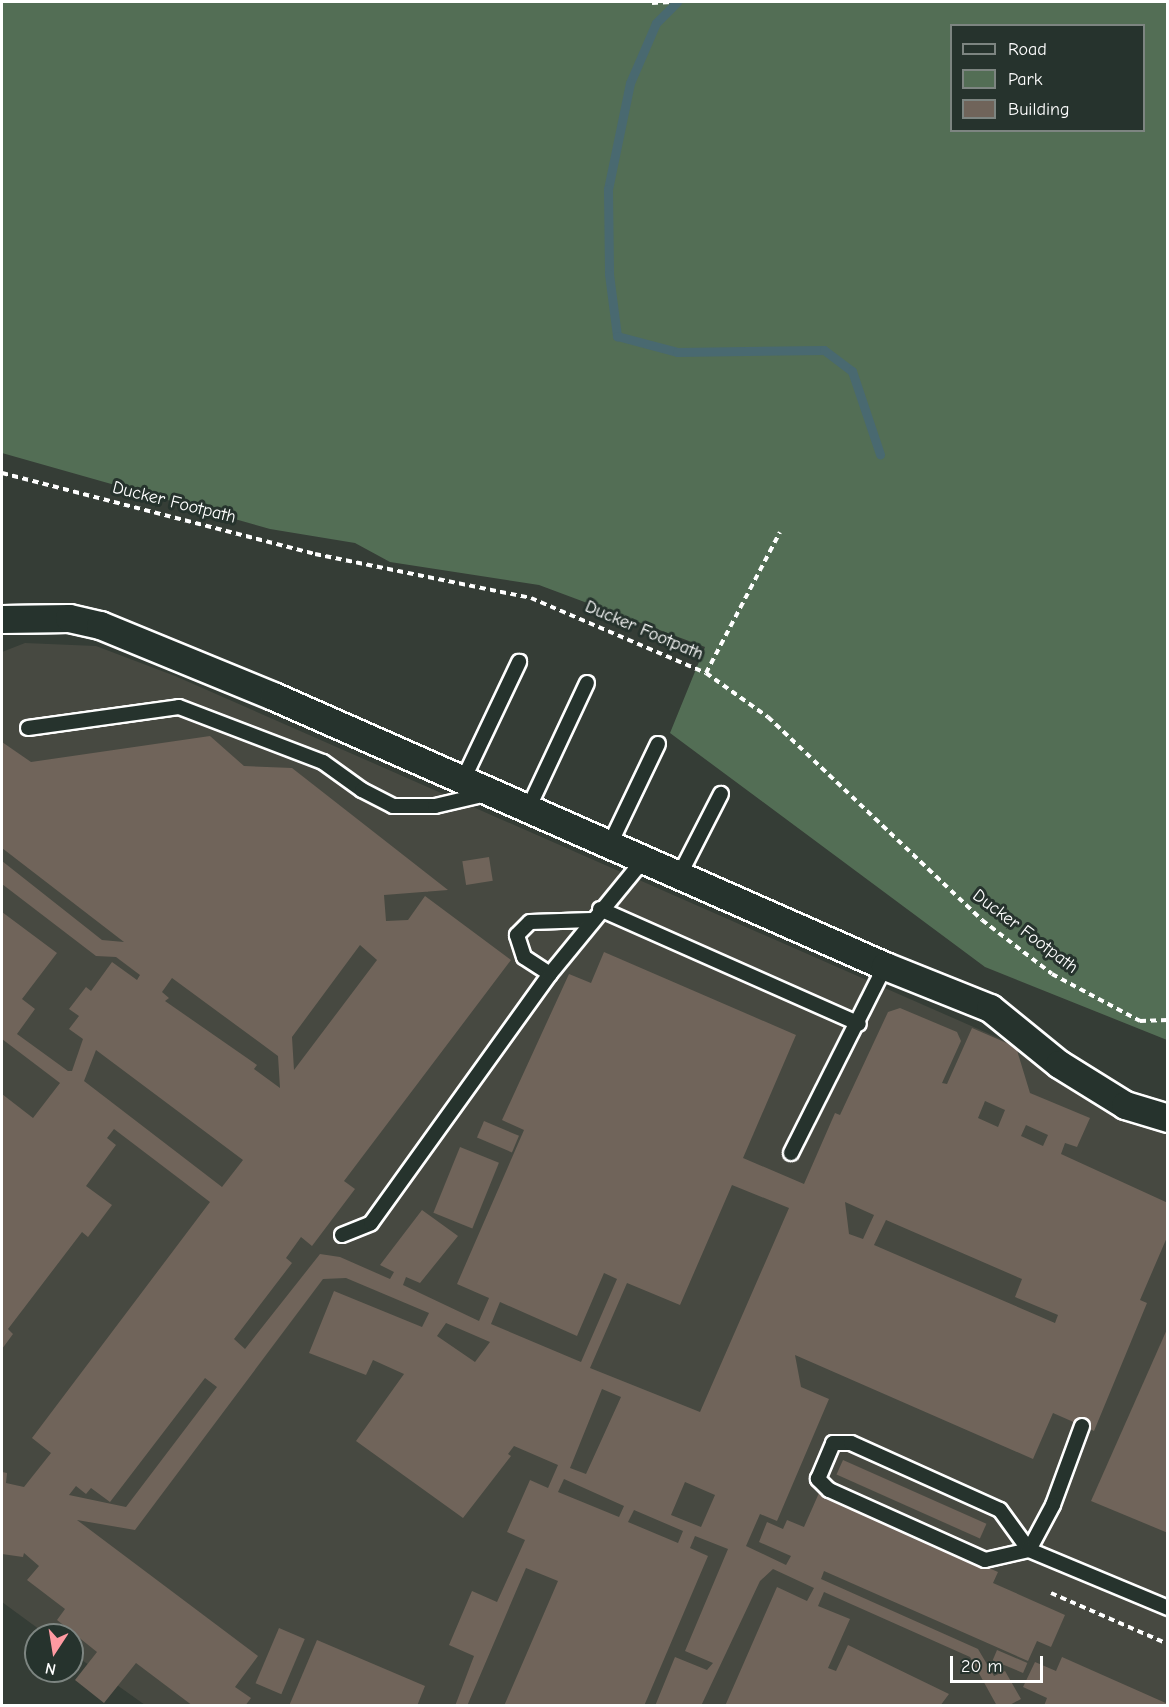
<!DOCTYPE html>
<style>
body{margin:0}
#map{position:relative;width:1169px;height:1707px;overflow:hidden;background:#353d36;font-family:"Comic Neue",sans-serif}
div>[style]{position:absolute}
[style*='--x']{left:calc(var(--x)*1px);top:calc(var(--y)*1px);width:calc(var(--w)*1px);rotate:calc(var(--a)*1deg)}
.built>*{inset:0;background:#474941}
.green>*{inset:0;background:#536e55}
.stream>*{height:9px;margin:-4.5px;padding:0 4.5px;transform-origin:4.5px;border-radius:4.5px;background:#496970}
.building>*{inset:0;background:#70645a;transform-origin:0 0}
.path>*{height:4px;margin-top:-2px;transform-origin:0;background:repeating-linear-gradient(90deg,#fff 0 6px,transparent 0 10.5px)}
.roads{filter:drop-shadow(2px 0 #fff) drop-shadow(-2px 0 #fff) drop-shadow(0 2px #fff) drop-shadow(0 -2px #fff)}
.lane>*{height:14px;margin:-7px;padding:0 7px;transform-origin:7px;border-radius:7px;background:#26332d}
.street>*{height:27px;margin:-13.5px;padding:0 13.5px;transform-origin:13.5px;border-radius:13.5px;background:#26332d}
span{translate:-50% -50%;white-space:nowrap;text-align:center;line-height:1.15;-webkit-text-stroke:6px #26332d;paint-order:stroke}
.street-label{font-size:18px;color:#fff}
.frame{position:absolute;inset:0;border:3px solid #fff;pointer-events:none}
.legend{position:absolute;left:950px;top:24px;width:195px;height:108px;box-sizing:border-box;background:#26332d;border:2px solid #7d8581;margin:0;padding:8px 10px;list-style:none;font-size:18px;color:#fff}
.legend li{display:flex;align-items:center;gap:12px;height:30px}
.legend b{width:30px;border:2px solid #7d8581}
.north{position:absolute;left:24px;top:1623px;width:60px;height:60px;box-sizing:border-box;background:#26332d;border:2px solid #7d8581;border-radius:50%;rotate:192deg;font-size:16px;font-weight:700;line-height:24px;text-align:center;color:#fff}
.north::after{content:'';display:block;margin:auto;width:21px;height:27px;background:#ff9aa2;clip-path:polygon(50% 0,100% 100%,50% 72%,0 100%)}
.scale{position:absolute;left:950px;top:1656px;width:93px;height:27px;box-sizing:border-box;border:3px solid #fff;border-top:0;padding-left:8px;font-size:18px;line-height:21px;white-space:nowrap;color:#fff;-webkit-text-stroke:4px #26332d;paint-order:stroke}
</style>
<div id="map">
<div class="built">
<div style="clip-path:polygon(25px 643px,96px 646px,175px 676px,1167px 1112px,1167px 1705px,145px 1705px,72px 1653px,72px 1635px,47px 1635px,2px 1602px,2px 652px)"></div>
</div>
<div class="green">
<div style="clip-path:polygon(evenodd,2px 2px,1167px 2px,1167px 1040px,985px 967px,670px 733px,705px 647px,539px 585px,390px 562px,355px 543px,270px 529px,2px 453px,2px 2px,952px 26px,1144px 26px,1144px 130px,952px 130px,952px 26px)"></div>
</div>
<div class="stream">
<div style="--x:677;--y:2;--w:30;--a:135"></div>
<div style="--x:656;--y:23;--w:65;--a:113.4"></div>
<div style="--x:630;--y:83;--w:108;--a:101.7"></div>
<div style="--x:608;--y:189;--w:85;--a:89.3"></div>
<div style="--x:609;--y:274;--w:63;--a:82.6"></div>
<div style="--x:617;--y:336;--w:62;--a:14.9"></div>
<div style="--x:677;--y:352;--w:147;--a:-0.8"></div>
<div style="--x:824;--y:350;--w:35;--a:37"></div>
<div style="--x:852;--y:371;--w:88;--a:71.4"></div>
</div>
<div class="building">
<div style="clip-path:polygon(evenodd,210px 736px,244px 766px,292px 768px,448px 890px,384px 895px,386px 921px,408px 920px,425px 896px,511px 960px,344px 1181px,355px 1189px,312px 1246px,301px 1237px,286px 1258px,292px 1263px,234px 1339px,245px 1349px,320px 1254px,340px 1257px,390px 1279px,394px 1272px,380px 1265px,422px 1210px,458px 1236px,420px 1283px,406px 1277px,403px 1285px,479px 1321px,489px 1298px,457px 1284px,524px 1130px,502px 1120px,569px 974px,591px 983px,604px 952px,796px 1035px,743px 1158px,804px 1184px,835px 1113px,840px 1115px,888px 1012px,900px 1008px,957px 1032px,961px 1041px,942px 1083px,947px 1084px,972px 1028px,1016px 1047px,1030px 1093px,1090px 1118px,1077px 1147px,1065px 1143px,1061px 1154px,1168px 1203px,1168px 1235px,1140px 1300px,1147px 1303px,1094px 1431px,1053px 1413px,1033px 1459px,795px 1355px,801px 1387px,829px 1399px,777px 1521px,760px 1514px,746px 1546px,786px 1565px,791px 1556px,759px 1542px,767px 1522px,783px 1529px,787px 1520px,804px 1527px,819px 1493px,998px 1572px,993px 1583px,1065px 1615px,1051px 1647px,1037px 1641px,1028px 1661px,824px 1571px,821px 1579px,978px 1649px,994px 1676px,1005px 1671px,1021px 1699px,1008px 1706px,997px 1706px,970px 1657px,824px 1592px,818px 1606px,850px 1619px,828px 1668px,836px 1671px,848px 1645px,949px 1694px,940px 1706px,725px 1706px,777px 1587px,807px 1601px,814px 1588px,773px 1569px,760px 1581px,701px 1706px,655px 1706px,675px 1657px,707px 1670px,713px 1663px,685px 1651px,728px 1549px,695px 1536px,690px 1548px,708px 1556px,644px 1706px,504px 1706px,558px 1581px,526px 1568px,467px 1706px,455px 1706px,474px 1656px,449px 1645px,472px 1591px,497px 1602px,525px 1540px,507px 1532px,530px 1480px,548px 1488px,558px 1465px,514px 1446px,508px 1454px,511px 1456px,463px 1518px,356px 1441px,404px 1374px,373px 1360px,366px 1375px,309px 1353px,334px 1291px,422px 1327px,429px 1313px,346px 1278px,323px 1279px,135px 1530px,77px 1520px,258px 1656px,235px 1687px,251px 1698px,245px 1706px,193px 1706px,136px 1663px,104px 1703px,75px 1680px,97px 1652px,57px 1620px,65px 1609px,27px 1580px,39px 1566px,24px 1553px,23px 1557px,2px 1554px,2px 1472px,7px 1473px,6px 1483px,24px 1487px,51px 1453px,32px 1438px,210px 1202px,114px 1129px,107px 1138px,116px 1145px,86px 1186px,112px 1205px,88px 1237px,82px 1232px,8px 1329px,13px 1334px,2px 1349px,2px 1094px,33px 1118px,60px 1083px,2px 1039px,2px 912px,57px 953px,22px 999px,35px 1009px,17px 1034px,68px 1071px,72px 1071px,83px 1039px,69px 1029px,79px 1016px,69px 1009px,86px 987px,91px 991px,112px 962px,137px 980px,140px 975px,116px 957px,96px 956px,2px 884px,2px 861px,102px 940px,124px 942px,2px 848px,2px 742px,31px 762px,210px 736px,360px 945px,377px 960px,294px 1070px,292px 1037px,360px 945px,210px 736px,172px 978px,278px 1056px,280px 1088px,254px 1069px,257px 1065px,165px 1001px,169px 998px,162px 992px,172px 978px,210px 736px,96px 1050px,243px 1160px,222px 1187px,84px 1081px,96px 1050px,210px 736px,985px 1101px,1005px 1110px,998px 1127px,978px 1118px,985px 1101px,210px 736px,1026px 1125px,1048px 1135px,1043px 1146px,1021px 1136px,1026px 1125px,210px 736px,732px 1185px,789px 1208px,700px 1412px,590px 1368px,627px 1283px,680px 1305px,732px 1185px,210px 736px,845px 1202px,874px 1215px,863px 1239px,849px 1234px,845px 1202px,210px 736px,886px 1220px,1022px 1279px,1015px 1297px,1058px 1315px,1055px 1323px,874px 1245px,886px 1220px,210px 736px,604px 1273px,617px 1279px,581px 1362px,491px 1324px,500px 1302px,577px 1336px,604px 1273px,210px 736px,446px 1323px,490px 1342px,475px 1362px,437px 1336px,446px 1323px,210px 736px,205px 1378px,217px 1387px,126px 1507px,69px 1495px,76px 1486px,86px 1494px,91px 1488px,110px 1502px,205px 1378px,210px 736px,602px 1389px,621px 1397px,586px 1474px,570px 1468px,602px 1389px,210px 736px,564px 1479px,624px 1506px,619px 1517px,558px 1492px,564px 1479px,210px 736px,685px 1482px,715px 1495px,701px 1527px,671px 1515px,685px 1482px,210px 736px,634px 1510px,683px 1531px,678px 1543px,628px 1522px,634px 1510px)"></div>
<div style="left:489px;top:857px;width:24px;height:27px;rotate:81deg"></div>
<div style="left:484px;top:1121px;width:38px;height:18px;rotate:23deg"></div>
<div style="left:460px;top:1147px;width:42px;height:71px;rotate:22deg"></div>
<div style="clip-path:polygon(1168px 1327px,1168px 1533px,1091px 1501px)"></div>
<div style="left:843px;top:1460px;width:157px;height:16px;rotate:24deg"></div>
<div style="left:279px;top:1628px;width:28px;height:60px;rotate:23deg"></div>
<div style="clip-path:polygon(317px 1640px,425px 1686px,417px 1706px,289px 1706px)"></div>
<div style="left:997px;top:1650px;width:33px;height:11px;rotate:23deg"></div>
<div style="clip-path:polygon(1062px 1657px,1168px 1704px,1168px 1706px,1044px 1706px,1047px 1698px,1023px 1687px,1035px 1662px,1056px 1671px)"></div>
</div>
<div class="path">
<div style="--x:652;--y:3;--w:20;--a:-3"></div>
<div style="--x:2;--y:473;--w:323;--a:14.5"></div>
<div style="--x:315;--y:554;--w:220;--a:11.5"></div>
<div style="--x:531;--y:598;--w:190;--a:23.2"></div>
<div style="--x:706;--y:673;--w:76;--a:35.4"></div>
<div style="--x:768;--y:717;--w:295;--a:43.5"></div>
<div style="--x:982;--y:920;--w:88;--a:37.6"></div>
<div style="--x:1052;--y:974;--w:100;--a:28.1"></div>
<div style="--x:1140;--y:1021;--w:28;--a:-2"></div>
<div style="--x:706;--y:673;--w:159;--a:-62.3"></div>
<div style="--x:1051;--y:1593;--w:128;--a:23.6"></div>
</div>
<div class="roads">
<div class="lane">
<div style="--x:28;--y:728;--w:152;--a:-7.9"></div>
<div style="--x:179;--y:707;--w:154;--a:20.9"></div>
<div style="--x:323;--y:762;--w:48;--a:35.7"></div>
<div style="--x:362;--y:790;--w:35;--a:27"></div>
<div style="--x:393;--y:806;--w:42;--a:0"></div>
<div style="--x:435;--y:806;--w:52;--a:-13.2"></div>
<div style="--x:463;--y:780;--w:131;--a:-64.6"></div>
<div style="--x:528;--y:809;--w:139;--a:-64.9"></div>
<div style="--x:610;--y:844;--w:111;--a:-64.4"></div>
<div style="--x:680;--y:874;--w:90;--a:-62.9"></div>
<div style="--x:600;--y:909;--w:283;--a:23.9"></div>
<div style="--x:550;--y:974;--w:31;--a:-147"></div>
<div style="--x:524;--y:957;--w:23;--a:-108"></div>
<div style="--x:517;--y:935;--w:18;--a:-45"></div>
<div style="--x:530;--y:922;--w:62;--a:-1.8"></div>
<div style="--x:791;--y:1153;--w:209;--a:-63.3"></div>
<div style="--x:342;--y:1235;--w:31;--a:-22"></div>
<div style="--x:371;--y:1223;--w:307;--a:-54.3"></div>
<div style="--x:550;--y:974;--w:149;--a:-50.7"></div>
<div style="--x:1082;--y:1426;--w:84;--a:110.2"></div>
<div style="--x:1053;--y:1505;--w:51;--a:118.1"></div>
<div style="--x:1029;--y:1550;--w:45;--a:167.2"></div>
<div style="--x:985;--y:1560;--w:171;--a:-155.8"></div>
<div style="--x:829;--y:1490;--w:16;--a:-135"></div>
<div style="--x:818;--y:1479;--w:39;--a:-67"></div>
<div style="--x:833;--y:1443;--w:18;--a:0"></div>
<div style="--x:851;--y:1443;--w:163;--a:24.2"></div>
<div style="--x:1000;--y:1510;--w:49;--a:54.1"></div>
<div style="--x:1029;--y:1550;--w:151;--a:22.6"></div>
</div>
<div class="street">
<div style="--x:2;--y:619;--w:67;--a:-0.9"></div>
<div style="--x:69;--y:618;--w:32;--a:13"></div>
<div style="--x:100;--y:625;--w:187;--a:22.3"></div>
<div style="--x:273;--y:696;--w:669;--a:23.81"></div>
<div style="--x:885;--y:966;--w:113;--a:21.8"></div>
<div style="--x:990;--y:1008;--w:89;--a:39.1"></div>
<div style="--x:1059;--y:1064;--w:78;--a:31.8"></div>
<div style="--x:1125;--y:1105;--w:45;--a:16.8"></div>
</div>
</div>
<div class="street-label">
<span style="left:174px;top:503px;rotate:14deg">Ducker Footpath</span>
<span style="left:644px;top:631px;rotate:23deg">Ducker Footpath</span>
<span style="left:1025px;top:932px;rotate:37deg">Ducker Footpath</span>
</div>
<div class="frame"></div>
<ul class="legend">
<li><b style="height:8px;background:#26332d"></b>Road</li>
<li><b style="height:16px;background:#536e55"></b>Park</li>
<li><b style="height:16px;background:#70645a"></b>Building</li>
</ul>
<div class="north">N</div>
<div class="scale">20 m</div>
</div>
